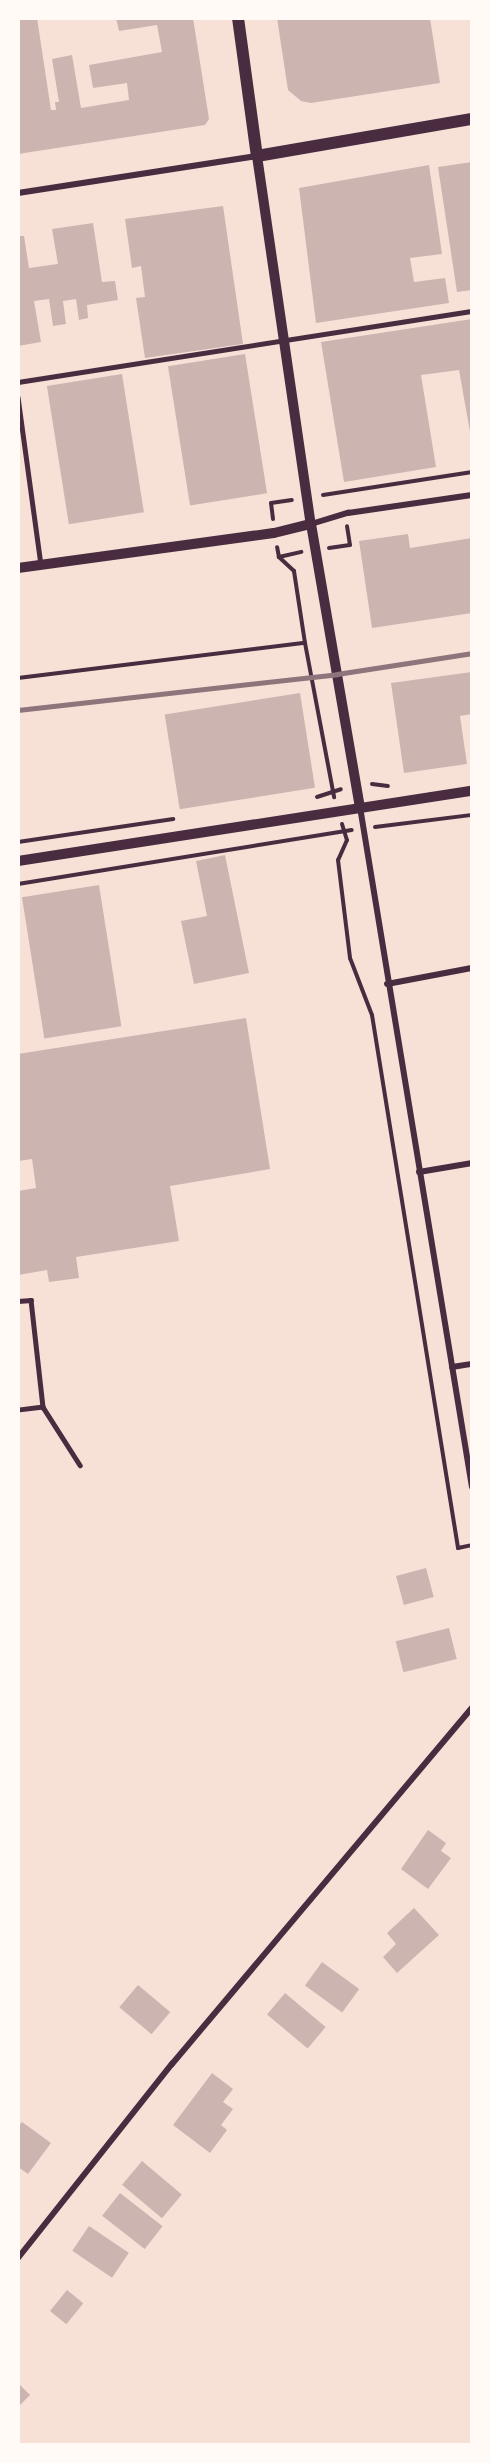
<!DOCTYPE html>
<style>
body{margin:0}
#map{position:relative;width:490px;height:2463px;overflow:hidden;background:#f7e1d7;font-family:"Open Sans",sans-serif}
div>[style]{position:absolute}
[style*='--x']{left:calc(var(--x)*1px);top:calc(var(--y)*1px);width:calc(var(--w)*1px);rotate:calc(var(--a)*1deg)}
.building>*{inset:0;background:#ccb4b1;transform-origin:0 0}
.path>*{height:4px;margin:-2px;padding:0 2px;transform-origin:2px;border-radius:2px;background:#4a2c40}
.service>*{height:4.5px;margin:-2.25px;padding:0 2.25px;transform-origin:2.25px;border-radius:2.25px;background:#4a2c40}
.minor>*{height:6px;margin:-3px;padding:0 3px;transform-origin:3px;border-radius:3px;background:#4a2c40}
.tertiary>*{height:10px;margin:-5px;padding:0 5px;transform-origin:5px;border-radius:5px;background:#4a2c40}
.secondary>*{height:12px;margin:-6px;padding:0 6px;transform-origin:6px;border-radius:6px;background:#4a2c40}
.rail>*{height:4.5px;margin:-2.25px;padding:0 2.25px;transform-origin:2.25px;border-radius:2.25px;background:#8f747c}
span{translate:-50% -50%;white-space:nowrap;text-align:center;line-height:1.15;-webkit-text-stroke:6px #fffaf5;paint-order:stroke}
.frame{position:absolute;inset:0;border:20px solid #fffaf5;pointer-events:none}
</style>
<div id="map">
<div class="building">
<div style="clip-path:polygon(18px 18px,37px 18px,51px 110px,56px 110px,55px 102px,59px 102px,52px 59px,72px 55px,81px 108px,129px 100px,127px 83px,93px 88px,89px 65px,162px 52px,157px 25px,119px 31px,116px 18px,193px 18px,209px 119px,205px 125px,18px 154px)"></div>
<div style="clip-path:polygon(277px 18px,430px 18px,440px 83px,311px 103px,301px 101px,288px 90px)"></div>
<div style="clip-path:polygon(472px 162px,472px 290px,457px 292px,438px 167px)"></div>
<div style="clip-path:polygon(429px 165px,442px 254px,410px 258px,414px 282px,445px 278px,449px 303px,316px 323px,299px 188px)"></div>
<div style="clip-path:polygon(223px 206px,243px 344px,145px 358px,136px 298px,145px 297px,141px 266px,132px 268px,125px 219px)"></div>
<div style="clip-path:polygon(93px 223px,102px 282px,115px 281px,118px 300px,87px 305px,88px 318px,79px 320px,76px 299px,63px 301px,66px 324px,53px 326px,49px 299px,34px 301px,41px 342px,18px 346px,18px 236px,24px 236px,29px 268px,58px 264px,52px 229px)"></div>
<div style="clip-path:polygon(472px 319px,472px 443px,459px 370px,421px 375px,436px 467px,344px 482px,321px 342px)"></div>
<div style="left:245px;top:354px;width:141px;height:78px;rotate:81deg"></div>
<div style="left:122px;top:374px;width:140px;height:76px;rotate:81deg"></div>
<div style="clip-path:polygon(408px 534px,410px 548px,472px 538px,472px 613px,372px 628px,359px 541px)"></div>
<div style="clip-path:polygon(472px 672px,472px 714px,460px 716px,467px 764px,404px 773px,391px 683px)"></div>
<div style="left:300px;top:693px;width:96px;height:137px;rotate:81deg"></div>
<div style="clip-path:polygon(225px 855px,249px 973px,194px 984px,181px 921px,207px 916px,196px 861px)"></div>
<div style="left:99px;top:885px;width:143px;height:78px;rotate:81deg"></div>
<div style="clip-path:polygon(246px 1018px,270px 1169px,170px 1186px,179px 1241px,76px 1257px,79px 1278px,49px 1282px,47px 1270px,18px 1275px,18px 1191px,36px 1188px,32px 1159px,18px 1161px,18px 1054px)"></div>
<div style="left:426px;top:1568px;width:30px;height:31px;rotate:75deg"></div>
<div style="left:449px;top:1628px;width:32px;height:55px;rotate:76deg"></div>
<div style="clip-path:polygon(428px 1830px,446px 1843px,441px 1851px,451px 1858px,428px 1889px,401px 1869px)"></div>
<div style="clip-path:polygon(414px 1908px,439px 1935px,397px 1973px,383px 1957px,396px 1944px,387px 1933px)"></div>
<div style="left:322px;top:1962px;width:46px;height:29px;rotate:36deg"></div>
<div style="left:138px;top:1985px;width:42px;height:29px;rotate:40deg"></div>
<div style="left:285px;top:1993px;width:53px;height:28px;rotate:40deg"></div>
<div style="clip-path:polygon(212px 2073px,233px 2089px,223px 2102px,233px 2109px,221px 2125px,227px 2130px,210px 2153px,173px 2125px)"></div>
<div style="clip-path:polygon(22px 2122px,51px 2143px,28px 2174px,18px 2167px,18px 2127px)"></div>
<div style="left:142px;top:2161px;width:52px;height:31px;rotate:40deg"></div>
<div style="left:120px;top:2193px;width:54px;height:29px;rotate:38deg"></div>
<div style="left:89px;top:2226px;width:48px;height:30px;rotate:34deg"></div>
<div style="left:67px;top:2290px;width:21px;height:27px;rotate:39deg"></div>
<div style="clip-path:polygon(18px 2383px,30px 2395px,18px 2407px)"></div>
</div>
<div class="path">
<div style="--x:323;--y:495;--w:151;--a:-8.8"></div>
<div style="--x:273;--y:519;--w:16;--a:-97"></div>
<div style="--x:271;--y:503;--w:21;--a:-8"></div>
<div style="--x:329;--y:548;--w:21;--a:-8"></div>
<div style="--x:350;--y:545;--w:19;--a:-99"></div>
<div style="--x:279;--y:557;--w:23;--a:-13"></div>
<div style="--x:305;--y:643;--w:157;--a:79.3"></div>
<div style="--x:18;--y:678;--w:289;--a:-7"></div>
<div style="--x:305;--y:643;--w:73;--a:-98.7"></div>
<div style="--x:294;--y:571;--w:21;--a:-137"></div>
<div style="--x:279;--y:557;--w:10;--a:-101"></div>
<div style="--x:372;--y:784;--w:16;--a:7"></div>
<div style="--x:317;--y:797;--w:25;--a:-18"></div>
<div style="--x:342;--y:824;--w:17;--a:73"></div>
<div style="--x:347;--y:840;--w:22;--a:114"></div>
<div style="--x:338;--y:860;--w:99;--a:83"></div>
<div style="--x:350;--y:958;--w:61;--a:68.9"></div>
<div style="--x:372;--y:1015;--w:540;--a:80.83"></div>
<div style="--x:458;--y:1548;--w:14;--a:-12"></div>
<div style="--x:375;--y:827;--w:98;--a:-7.1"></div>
<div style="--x:18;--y:842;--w:157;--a:-8.4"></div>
<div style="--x:18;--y:884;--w:338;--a:-9.2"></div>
</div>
<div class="service">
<div style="--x:18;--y:382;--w:460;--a:-8.9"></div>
<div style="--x:18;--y:397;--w:170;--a:82.2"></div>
<div style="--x:18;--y:1301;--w:13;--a:-4"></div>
<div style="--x:31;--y:1300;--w:108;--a:83.6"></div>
<div style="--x:43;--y:1407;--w:25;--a:173"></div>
<div style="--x:43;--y:1407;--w:69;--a:57.5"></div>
</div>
<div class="minor">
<div style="--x:18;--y:193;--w:242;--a:-8.8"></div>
<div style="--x:311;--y:524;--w:39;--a:-17"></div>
<div style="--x:348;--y:513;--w:125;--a:-8.3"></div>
<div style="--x:360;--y:807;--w:689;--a:80.65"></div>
<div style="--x:387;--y:984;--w:86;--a:-10.7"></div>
<div style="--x:419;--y:1172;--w:54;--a:-9.6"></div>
<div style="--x:452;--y:1367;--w:20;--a:-9"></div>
<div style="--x:18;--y:2258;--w:248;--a:-51.6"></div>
<div style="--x:172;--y:2064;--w:466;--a:-49.9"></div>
</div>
<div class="tertiary">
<div style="--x:257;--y:156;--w:372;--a:81.7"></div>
<div style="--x:311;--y:524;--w:287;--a:80.2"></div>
<div style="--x:18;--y:568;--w:258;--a:-7.8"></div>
<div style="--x:274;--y:533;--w:38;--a:-14"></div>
<div style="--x:18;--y:861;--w:459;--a:-8.8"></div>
</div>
<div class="secondary">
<div style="--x:238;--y:18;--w:139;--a:82.2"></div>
<div style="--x:257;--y:156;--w:218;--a:-9.8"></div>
</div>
<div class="rail">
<div style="--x:18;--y:710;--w:321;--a:-6.4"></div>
<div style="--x:337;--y:674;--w:137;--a:-8.8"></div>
</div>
<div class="frame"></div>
</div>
